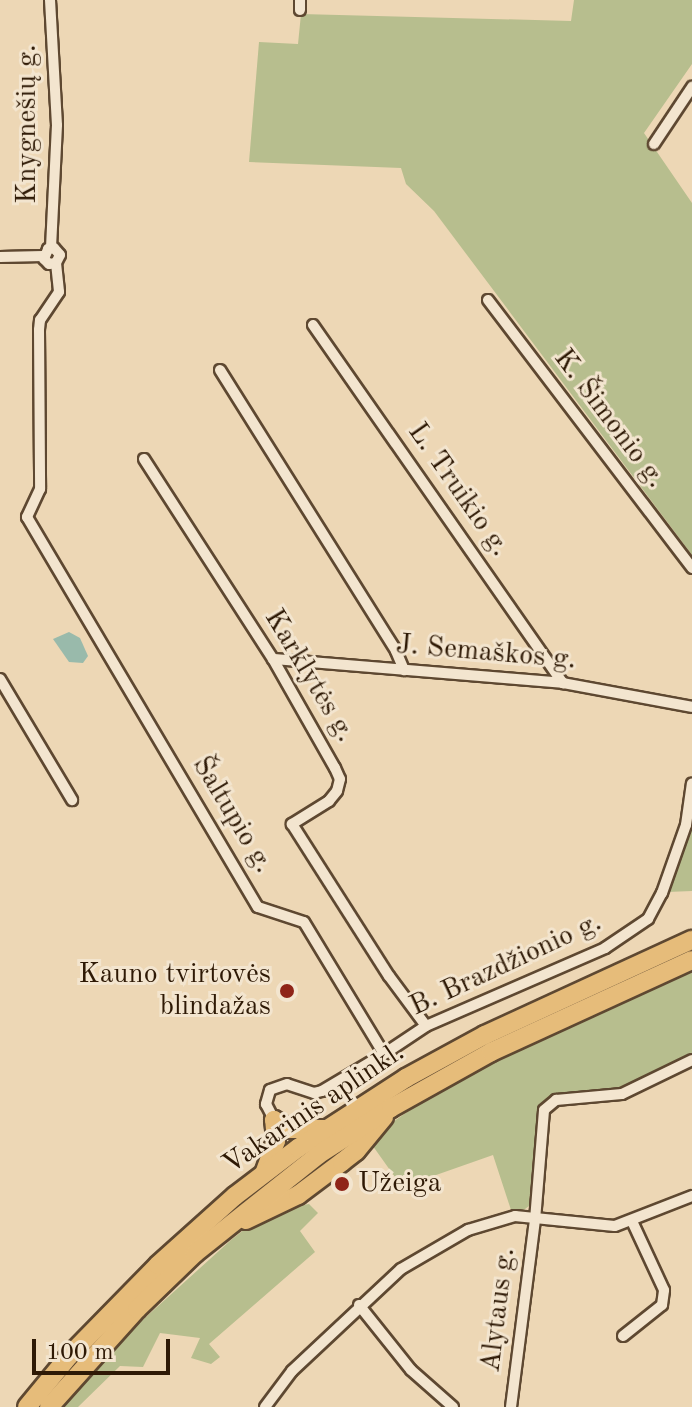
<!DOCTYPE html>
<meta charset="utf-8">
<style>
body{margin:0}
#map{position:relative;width:692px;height:1407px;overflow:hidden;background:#edd7b5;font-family:"Old Standard TT",serif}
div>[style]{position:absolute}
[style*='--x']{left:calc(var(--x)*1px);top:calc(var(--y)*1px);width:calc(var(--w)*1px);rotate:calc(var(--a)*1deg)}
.green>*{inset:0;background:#b7be8e}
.water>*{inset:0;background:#99baab}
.roads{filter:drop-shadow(2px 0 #5e4831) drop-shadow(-2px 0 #5e4831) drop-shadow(0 2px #5e4831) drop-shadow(0 -2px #5e4831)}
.street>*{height:10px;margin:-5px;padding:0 5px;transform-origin:5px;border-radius:5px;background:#f3e5cf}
.highway>*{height:18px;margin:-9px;padding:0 9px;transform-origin:9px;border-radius:9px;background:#e6bc7a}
.dots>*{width:22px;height:22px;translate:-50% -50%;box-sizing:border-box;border:4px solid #f3e5cf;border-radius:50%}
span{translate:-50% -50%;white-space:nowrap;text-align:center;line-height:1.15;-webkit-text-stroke:6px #f3e5cf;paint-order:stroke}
.street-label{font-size:28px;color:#2e1905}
.poi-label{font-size:28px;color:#2e1905}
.right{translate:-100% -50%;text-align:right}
.left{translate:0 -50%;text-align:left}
.scale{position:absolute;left:32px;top:1339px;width:138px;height:36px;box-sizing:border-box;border:4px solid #2e1905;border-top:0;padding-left:10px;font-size:24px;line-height:28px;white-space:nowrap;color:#2e1905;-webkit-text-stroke:6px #f3e5cf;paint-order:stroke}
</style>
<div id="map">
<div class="green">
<div style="clip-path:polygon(574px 0,692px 0,692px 64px,644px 133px,692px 203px,692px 555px,434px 211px,406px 184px,401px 168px,249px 162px,259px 42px,298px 44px,301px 14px,571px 21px)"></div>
<div style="clip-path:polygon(692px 822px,692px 891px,667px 892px,682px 856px)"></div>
<div style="clip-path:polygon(692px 971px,692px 1057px,621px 1090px,600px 1094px,562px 1093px,544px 1101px,537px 1113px,529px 1206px,525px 1209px,512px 1213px,493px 1155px,402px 1187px,370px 1142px,374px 1135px,423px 1101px,494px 1061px)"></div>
<div style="clip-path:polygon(309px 1204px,318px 1213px,300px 1231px,315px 1252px,209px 1344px,220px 1357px,211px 1364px,191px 1358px,200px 1338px,160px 1333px,143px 1367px,120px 1366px,78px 1407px,62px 1407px,136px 1326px,231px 1240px,259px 1218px,280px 1209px)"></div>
</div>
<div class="water">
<div style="clip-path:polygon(69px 632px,80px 638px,88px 656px,83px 663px,69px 662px,53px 639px)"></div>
</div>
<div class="roads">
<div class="street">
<div style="--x:50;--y:0;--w:125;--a:86.8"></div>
<div style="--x:57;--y:125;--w:123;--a:92.8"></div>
<div style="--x:300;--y:10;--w:10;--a:-90"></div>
<div style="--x:654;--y:144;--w:69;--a:-56.3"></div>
<div style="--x:0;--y:257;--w:43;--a:-1.3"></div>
<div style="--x:56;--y:263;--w:7;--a:172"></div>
<div style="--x:49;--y:264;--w:7;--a:-135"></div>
<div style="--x:44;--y:259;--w:11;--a:-68"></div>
<div style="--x:48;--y:249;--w:6;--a:-9"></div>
<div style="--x:54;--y:248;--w:9;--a:49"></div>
<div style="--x:60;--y:255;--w:9;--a:117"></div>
<div style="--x:56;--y:263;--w:29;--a:84"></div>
<div style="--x:59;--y:292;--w:34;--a:124"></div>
<div style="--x:40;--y:320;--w:10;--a:96"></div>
<div style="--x:39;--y:330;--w:159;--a:89.6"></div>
<div style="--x:40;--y:489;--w:31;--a:115"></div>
<div style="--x:27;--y:517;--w:453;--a:59.4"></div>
<div style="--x:258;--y:907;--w:48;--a:18.1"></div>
<div style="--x:304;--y:922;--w:154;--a:58.8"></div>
<div style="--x:384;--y:1054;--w:72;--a:149.2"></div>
<div style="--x:322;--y:1091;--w:8;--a:166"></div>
<div style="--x:314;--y:1093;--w:28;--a:-162"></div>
<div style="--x:287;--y:1084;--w:18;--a:161"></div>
<div style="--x:270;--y:1090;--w:15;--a:106"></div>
<div style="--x:266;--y:1104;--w:18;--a:63"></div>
<div style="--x:488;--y:300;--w:337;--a:52.7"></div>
<div style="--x:313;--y:325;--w:437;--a:55.1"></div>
<div style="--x:220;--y:370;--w:332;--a:57.9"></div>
<div style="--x:396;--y:651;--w:21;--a:67"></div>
<div style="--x:144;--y:459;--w:238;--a:57.2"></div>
<div style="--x:273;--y:659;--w:125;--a:60.4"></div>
<div style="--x:335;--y:768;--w:12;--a:66"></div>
<div style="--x:340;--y:779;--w:12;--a:104"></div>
<div style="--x:337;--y:791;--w:13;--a:129"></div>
<div style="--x:329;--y:801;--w:44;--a:148.1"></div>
<div style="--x:292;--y:824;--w:180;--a:57.5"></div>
<div style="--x:389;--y:976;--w:62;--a:53.5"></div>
<div style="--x:273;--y:659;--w:291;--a:4.7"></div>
<div style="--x:563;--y:683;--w:131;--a:10.5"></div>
<div style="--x:0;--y:679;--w:141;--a:59.2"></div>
<div style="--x:384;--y:1054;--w:50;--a:-33.7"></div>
<div style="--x:426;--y:1026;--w:195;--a:-23.5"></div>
<div style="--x:605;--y:948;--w:52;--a:-34"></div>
<div style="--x:648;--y:919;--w:30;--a:-62"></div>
<div style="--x:662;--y:893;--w:72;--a:-70.6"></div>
<div style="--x:686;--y:825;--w:42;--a:-81.9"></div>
<div style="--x:359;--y:1305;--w:83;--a:51.3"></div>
<div style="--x:411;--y:1370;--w:56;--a:41.4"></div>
<div style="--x:623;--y:1336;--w:50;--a:-38.5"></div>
<div style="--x:662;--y:1305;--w:15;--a:-82"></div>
<div style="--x:664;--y:1290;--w:76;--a:-114.9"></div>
<div style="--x:265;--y:1407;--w:45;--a:-53.1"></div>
<div style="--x:292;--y:1371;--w:149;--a:-43.1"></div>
<div style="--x:401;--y:1269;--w:78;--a:-30.2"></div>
<div style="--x:468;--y:1230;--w:49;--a:-16.6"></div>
<div style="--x:515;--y:1216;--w:100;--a:5.7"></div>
<div style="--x:615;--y:1226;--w:83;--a:-21.3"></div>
<div style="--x:511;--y:1407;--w:189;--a:-82.7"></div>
<div style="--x:535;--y:1220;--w:110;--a:-85.3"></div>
<div style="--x:544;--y:1110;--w:16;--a:-40"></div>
<div style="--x:556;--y:1100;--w:66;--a:-5.2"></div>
<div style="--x:622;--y:1094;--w:78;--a:-25.9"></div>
</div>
<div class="highway">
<div style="--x:274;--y:1120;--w:17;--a:31"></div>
<div style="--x:289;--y:1129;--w:36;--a:0"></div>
<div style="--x:265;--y:1171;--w:32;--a:-70"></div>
<div style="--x:276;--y:1141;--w:21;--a:-95"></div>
<div style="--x:246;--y:1220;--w:58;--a:-25.7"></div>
<div style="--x:298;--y:1195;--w:55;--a:-36.9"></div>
<div style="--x:342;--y:1162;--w:18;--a:-38"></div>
<div style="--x:356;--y:1151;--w:44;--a:-50.5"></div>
<div style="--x:27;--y:1407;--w:66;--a:-50.5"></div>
<div style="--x:69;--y:1356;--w:127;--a:-45.6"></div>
<div style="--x:158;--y:1265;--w:103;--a:-41.9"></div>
<div style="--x:235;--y:1196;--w:79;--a:-37.3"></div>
<div style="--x:298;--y:1148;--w:129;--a:-32.9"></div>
<div style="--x:406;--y:1078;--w:90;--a:-28.6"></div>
<div style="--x:485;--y:1035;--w:228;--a:-24.7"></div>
<div style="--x:49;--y:1407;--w:132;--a:-48.1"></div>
<div style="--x:137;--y:1309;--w:81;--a:-44"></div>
<div style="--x:195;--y:1253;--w:157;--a:-38.5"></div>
<div style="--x:318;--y:1155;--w:87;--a:-32.8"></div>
<div style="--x:391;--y:1108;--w:115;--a:-29.2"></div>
<div style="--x:491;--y:1052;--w:221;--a:-24.6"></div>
</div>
</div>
<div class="dots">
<div style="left:287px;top:991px;background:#8f2418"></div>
<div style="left:342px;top:1184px;background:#8f2418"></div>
</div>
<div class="street-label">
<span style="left:28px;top:124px;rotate:-90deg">Knygnešių g.</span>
<span style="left:609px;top:419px;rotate:53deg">K. Šimonio g.</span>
<span style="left:458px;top:490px;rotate:55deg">L. Truikio g.</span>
<span style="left:486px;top:653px;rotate:5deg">J. Semaškos g.</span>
<span style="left:309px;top:676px;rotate:59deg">Karklytės g.</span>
<span style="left:232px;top:815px;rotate:59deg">Šaltupio g.</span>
<span style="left:506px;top:965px;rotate:-25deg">B. Brazdžionio g.</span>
<span style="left:314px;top:1109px;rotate:-34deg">Vakarinis aplinkl.</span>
<span style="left:499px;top:1310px;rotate:-83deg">Alytaus g.</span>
</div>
<div class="poi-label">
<span class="right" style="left:271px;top:991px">Kauno tvirtovės<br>blindažas</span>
<span class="left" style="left:358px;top:1184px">Užeiga</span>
</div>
<div class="scale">100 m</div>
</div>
